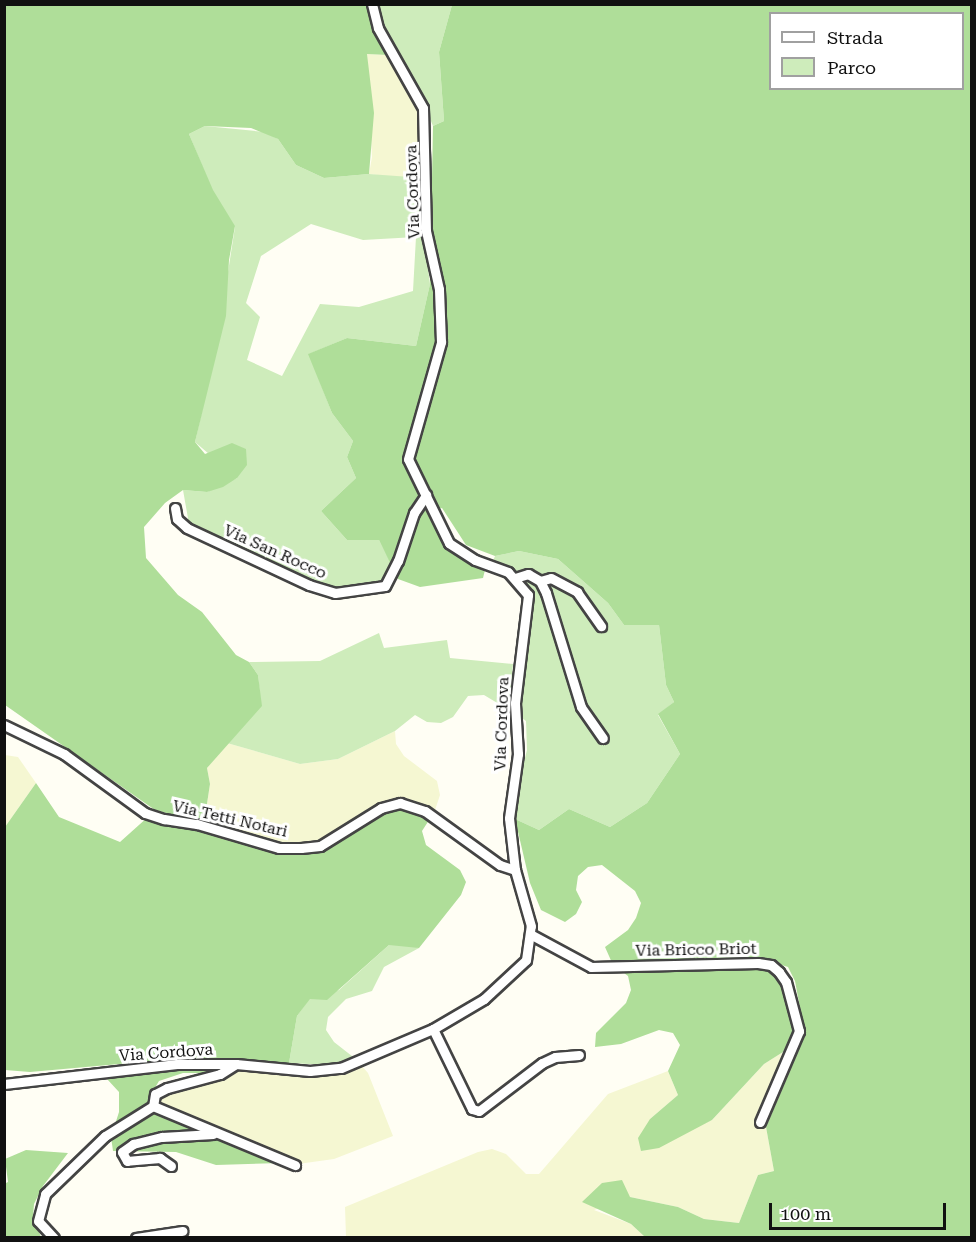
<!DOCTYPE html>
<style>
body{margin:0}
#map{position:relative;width:976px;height:1242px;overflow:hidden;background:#fffef4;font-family:"Roboto Serif",serif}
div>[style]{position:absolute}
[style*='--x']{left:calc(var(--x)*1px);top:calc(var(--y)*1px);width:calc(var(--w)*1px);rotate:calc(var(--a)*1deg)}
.farmland>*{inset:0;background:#f5f7d2}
.green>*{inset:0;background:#ceecbb}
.forest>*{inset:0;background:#afde99}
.roads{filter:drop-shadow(2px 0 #444) drop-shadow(-2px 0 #444) drop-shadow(0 2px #444) drop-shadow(0 -2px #444)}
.street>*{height:9px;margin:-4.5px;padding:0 4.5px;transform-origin:4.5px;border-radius:4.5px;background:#fff}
span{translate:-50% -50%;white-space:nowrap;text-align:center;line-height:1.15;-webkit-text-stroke:6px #fff;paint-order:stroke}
.street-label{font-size:16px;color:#111}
.frame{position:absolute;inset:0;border:6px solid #111;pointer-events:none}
.legend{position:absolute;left:769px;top:12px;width:195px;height:78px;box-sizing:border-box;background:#fff;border:2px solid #a0a0a0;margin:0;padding:8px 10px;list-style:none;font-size:18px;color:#111}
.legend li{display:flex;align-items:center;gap:12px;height:30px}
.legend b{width:30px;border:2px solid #a0a0a0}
.scale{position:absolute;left:769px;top:1203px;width:177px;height:27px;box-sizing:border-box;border:3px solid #111;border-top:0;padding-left:8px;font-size:18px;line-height:21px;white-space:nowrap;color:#111;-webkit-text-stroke:4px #fff;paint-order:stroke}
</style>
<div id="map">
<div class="farmland">
<div style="clip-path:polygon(367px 54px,388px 55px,416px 101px,421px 115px,424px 178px,420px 180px,369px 174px,372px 157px)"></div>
<div style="clip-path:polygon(395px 731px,396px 744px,404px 756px,437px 781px,440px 795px,434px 813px,400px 801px,387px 802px,319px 844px,278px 844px,204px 823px,210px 784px,207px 768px,227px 743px,300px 764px,338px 759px)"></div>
<div style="clip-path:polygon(5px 755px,18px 757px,36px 783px,5px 827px)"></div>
<div style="clip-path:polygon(783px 1052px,755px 1125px,766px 1127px,774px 1171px,758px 1175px,739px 1223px,704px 1219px,678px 1207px,630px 1197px,594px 1210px,631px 1224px,645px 1237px,346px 1237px,345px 1207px,478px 1152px,492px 1149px,506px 1154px,526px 1174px,539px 1174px,608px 1094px,668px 1071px,678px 1095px,650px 1119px,696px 1127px,712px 1120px,764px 1064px)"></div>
<div style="clip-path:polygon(361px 1065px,368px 1073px,393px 1136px,334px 1159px,298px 1164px,158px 1107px,157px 1096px,238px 1066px,337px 1071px)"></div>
</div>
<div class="green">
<div style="clip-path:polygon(378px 5px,452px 5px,439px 52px,444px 121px,433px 126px,412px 75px,381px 21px)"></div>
<div style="clip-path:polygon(evenodd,205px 126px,265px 132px,278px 139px,296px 165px,324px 178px,369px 174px,424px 178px,423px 230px,430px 284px,416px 346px,347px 338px,309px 354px,332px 413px,353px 441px,347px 457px,356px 478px,321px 511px,347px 540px,379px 540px,394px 569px,384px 584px,336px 590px,321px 587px,189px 524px,183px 490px,207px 492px,237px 478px,195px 442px,216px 349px,235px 227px,212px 190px,189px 134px,205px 126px,311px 224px,363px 240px,416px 237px,413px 291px,359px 307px,320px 304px,282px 376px,247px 360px,260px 317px,246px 303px,261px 256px,311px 224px)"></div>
<div style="clip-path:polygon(519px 551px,558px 559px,608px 603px,624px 625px,659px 625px,666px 685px,674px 702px,658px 715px,680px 754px,647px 803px,610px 827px,569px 809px,539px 830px,515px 819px,516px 793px,527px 750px,526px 721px,518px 715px,531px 595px,524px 580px,493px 561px,495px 556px)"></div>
<div style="clip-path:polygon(379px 633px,384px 648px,447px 640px,450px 658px,513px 664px,509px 710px,484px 695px,468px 696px,453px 717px,441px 723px,427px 722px,415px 715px,395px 731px,338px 759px,300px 764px,227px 743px,261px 706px,258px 675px,249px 662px,320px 661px)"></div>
<div style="clip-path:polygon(407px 944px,419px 948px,384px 967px,372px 991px,346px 999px,328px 1017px,326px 1030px,334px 1042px,357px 1060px,329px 1065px,289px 1063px,297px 1016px,310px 998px,339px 990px,389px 945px)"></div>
</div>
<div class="forest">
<div style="clip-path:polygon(5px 5px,368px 5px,388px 55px,367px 54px,374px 113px,369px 174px,324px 178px,296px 165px,278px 139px,251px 128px,205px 126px,189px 134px,213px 190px,235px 226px,229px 260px,226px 316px,195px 442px,205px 454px,232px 443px,246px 449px,247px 465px,237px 478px,223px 487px,207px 492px,183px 490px,165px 503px,144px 527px,146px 558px,178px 595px,202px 612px,236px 655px,249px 662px,258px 675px,262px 706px,207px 768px,210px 784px,204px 823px,155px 810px,5px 705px)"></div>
<div style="clip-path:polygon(evenodd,452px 5px,971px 5px,971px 1237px,645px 1237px,631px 1224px,582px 1202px,602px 1183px,622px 1180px,630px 1197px,678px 1207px,704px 1219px,739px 1223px,758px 1175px,774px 1171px,766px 1127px,805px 1035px,795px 981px,788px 967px,775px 963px,613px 965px,605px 947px,628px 930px,636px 918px,641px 903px,635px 891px,602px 865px,588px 867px,578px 876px,576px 890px,582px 902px,576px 914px,565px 922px,541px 910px,530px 883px,515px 819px,539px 830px,569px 809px,610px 827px,647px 803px,680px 754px,658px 714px,674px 702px,666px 685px,659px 625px,624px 625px,608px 603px,558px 559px,519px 551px,495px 556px,466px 545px,442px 508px,428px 511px,449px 549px,485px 570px,483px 578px,420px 587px,398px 579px,379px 540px,347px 540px,321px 511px,356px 478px,347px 457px,353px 441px,332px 413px,308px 354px,347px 338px,416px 346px,430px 284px,433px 126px,444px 121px,439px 52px,452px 5px,770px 14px,962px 14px,962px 88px,770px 88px,770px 14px)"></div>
<div style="clip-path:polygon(36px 783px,59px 817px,120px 842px,149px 816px,301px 851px,382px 810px,400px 806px,431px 817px,422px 831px,426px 845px,460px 870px,466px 882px,461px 895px,419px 948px,389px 945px,327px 1000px,310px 999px,297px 1016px,289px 1063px,175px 1059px,30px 1072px,5px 1070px,5px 827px)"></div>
<div style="clip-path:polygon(754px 968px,771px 969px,785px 991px,796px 1030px,783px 1052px,764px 1064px,712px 1120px,659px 1148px,641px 1151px,638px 1138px,650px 1119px,678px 1095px,668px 1071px,680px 1045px,673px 1033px,659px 1030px,621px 1044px,595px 1047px,596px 1033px,626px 1003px,631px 990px,628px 976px,620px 970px)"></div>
<div style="clip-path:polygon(177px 1067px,219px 1068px,213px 1073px,183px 1073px,159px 1081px,149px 1098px,153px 1109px,282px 1163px,216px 1165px,176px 1152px,113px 1151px,111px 1137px,119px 1112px,119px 1092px,107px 1079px)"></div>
<div style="clip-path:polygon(26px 1150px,68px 1153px,43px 1186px,34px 1204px,33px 1217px,41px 1237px,5px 1237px,4px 1184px,8px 1182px,5px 1159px)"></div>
</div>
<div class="roads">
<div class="street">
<div style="--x:175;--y:508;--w:11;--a:80"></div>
<div style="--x:177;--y:519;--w:13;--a:42"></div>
<div style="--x:187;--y:528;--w:135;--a:25"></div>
<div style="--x:309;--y:585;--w:27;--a:17"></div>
<div style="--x:335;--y:593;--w:50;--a:-8"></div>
<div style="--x:385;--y:586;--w:28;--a:-63"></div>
<div style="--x:398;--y:561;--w:51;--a:-71.6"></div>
<div style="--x:414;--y:513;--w:22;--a:-56"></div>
<div style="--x:515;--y:578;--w:14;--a:-17"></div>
<div style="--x:528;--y:574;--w:14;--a:30"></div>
<div style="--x:540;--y:581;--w:13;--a:63"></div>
<div style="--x:546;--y:593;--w:119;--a:72.9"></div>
<div style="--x:581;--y:707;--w:38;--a:55"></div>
<div style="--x:540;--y:581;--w:11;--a:-15"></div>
<div style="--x:551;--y:578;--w:30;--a:28"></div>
<div style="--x:577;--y:592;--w:42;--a:54.8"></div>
<div style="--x:4;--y:725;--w:67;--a:25.8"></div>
<div style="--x:64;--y:754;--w:100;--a:36.1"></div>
<div style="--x:145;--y:813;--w:20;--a:18"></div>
<div style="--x:164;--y:819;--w:33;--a:9"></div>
<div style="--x:197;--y:824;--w:85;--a:16.3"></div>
<div style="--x:279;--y:848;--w:22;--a:0"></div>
<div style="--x:301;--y:848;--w:19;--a:-6"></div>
<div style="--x:320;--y:846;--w:72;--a:-31.9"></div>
<div style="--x:381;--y:808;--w:20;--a:-15"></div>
<div style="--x:400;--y:803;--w:26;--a:18"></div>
<div style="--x:425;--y:811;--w:92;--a:35.8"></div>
<div style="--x:500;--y:865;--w:16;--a:18"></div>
<div style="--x:530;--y:934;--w:69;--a:28.4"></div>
<div style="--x:591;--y:967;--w:167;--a:-1.4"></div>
<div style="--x:758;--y:963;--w:13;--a:9"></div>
<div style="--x:771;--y:965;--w:11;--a:41"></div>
<div style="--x:779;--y:972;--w:12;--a:55"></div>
<div style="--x:786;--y:982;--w:51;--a:75.1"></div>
<div style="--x:799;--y:1031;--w:99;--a:113.2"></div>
<div style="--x:433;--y:1029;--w:89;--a:64"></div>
<div style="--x:472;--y:1109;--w:7;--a:16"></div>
<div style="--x:479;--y:1111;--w:79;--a:-37.3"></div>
<div style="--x:542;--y:1063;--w:14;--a:-25"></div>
<div style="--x:555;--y:1057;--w:24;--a:-5"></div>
<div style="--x:236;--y:1064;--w:19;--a:148"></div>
<div style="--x:220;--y:1074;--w:55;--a:165.2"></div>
<div style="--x:167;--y:1088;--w:13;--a:153"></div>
<div style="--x:155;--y:1094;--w:12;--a:99"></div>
<div style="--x:153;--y:1106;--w:154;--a:22.6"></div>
<div style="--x:4;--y:1084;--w:174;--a:-6.6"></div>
<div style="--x:177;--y:1064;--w:59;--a:0"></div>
<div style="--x:236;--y:1064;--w:74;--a:5.4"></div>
<div style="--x:310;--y:1071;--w:31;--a:-6"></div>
<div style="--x:341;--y:1068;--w:100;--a:-23"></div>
<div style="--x:433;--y:1029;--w:59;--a:-30.5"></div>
<div style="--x:484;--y:999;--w:57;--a:-42.9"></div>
<div style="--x:526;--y:960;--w:34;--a:-82"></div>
<div style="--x:531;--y:926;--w:58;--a:-105.9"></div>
<div style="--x:515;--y:870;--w:52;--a:-96.6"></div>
<div style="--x:509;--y:818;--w:65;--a:-82"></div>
<div style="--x:518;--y:754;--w:51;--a:-93.4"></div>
<div style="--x:515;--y:703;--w:109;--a:-83.1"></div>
<div style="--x:528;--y:595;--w:30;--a:-131"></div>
<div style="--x:508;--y:572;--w:35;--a:-160"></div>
<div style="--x:475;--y:560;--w:31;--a:-147"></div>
<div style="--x:449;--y:543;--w:93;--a:-116"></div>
<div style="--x:408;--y:459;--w:122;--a:-74.2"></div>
<div style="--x:441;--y:342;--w:53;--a:-92.2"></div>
<div style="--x:439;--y:289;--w:59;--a:-102.6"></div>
<div style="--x:426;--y:231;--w:123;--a:-91.4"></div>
<div style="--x:423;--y:108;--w:92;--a:-119.4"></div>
<div style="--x:378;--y:28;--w:25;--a:-104"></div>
<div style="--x:171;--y:1166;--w:14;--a:-144"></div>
<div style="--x:160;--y:1158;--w:33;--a:175"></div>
<div style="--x:127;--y:1161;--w:10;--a:-119"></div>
<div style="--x:122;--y:1152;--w:14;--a:-36"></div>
<div style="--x:133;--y:1144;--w:30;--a:-14"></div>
<div style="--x:162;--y:1137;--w:51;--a:-3.4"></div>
<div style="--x:54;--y:1238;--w:23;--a:-133"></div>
<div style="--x:38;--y:1221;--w:28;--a:-75"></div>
<div style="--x:45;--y:1194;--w:83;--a:-44"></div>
<div style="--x:105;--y:1136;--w:57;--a:-32"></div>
<div style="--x:136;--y:1238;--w:47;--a:-8.7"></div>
</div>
</div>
<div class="street-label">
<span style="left:413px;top:192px;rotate:-92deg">Via Cordova</span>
<span style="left:275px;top:552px;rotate:24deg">Via San Rocco</span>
<span style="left:502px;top:724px;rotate:-88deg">Via Cordova</span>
<span style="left:230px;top:819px;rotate:13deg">Via Tetti Notari</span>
<span style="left:696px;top:950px;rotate:-1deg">Via Bricco Briot</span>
<span style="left:166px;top:1053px;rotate:-4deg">Via Cordova</span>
</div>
<div class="frame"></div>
<ul class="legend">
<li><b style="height:8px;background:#fff"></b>Strada</li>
<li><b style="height:16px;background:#ceecbb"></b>Parco</li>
</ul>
<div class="scale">100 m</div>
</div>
